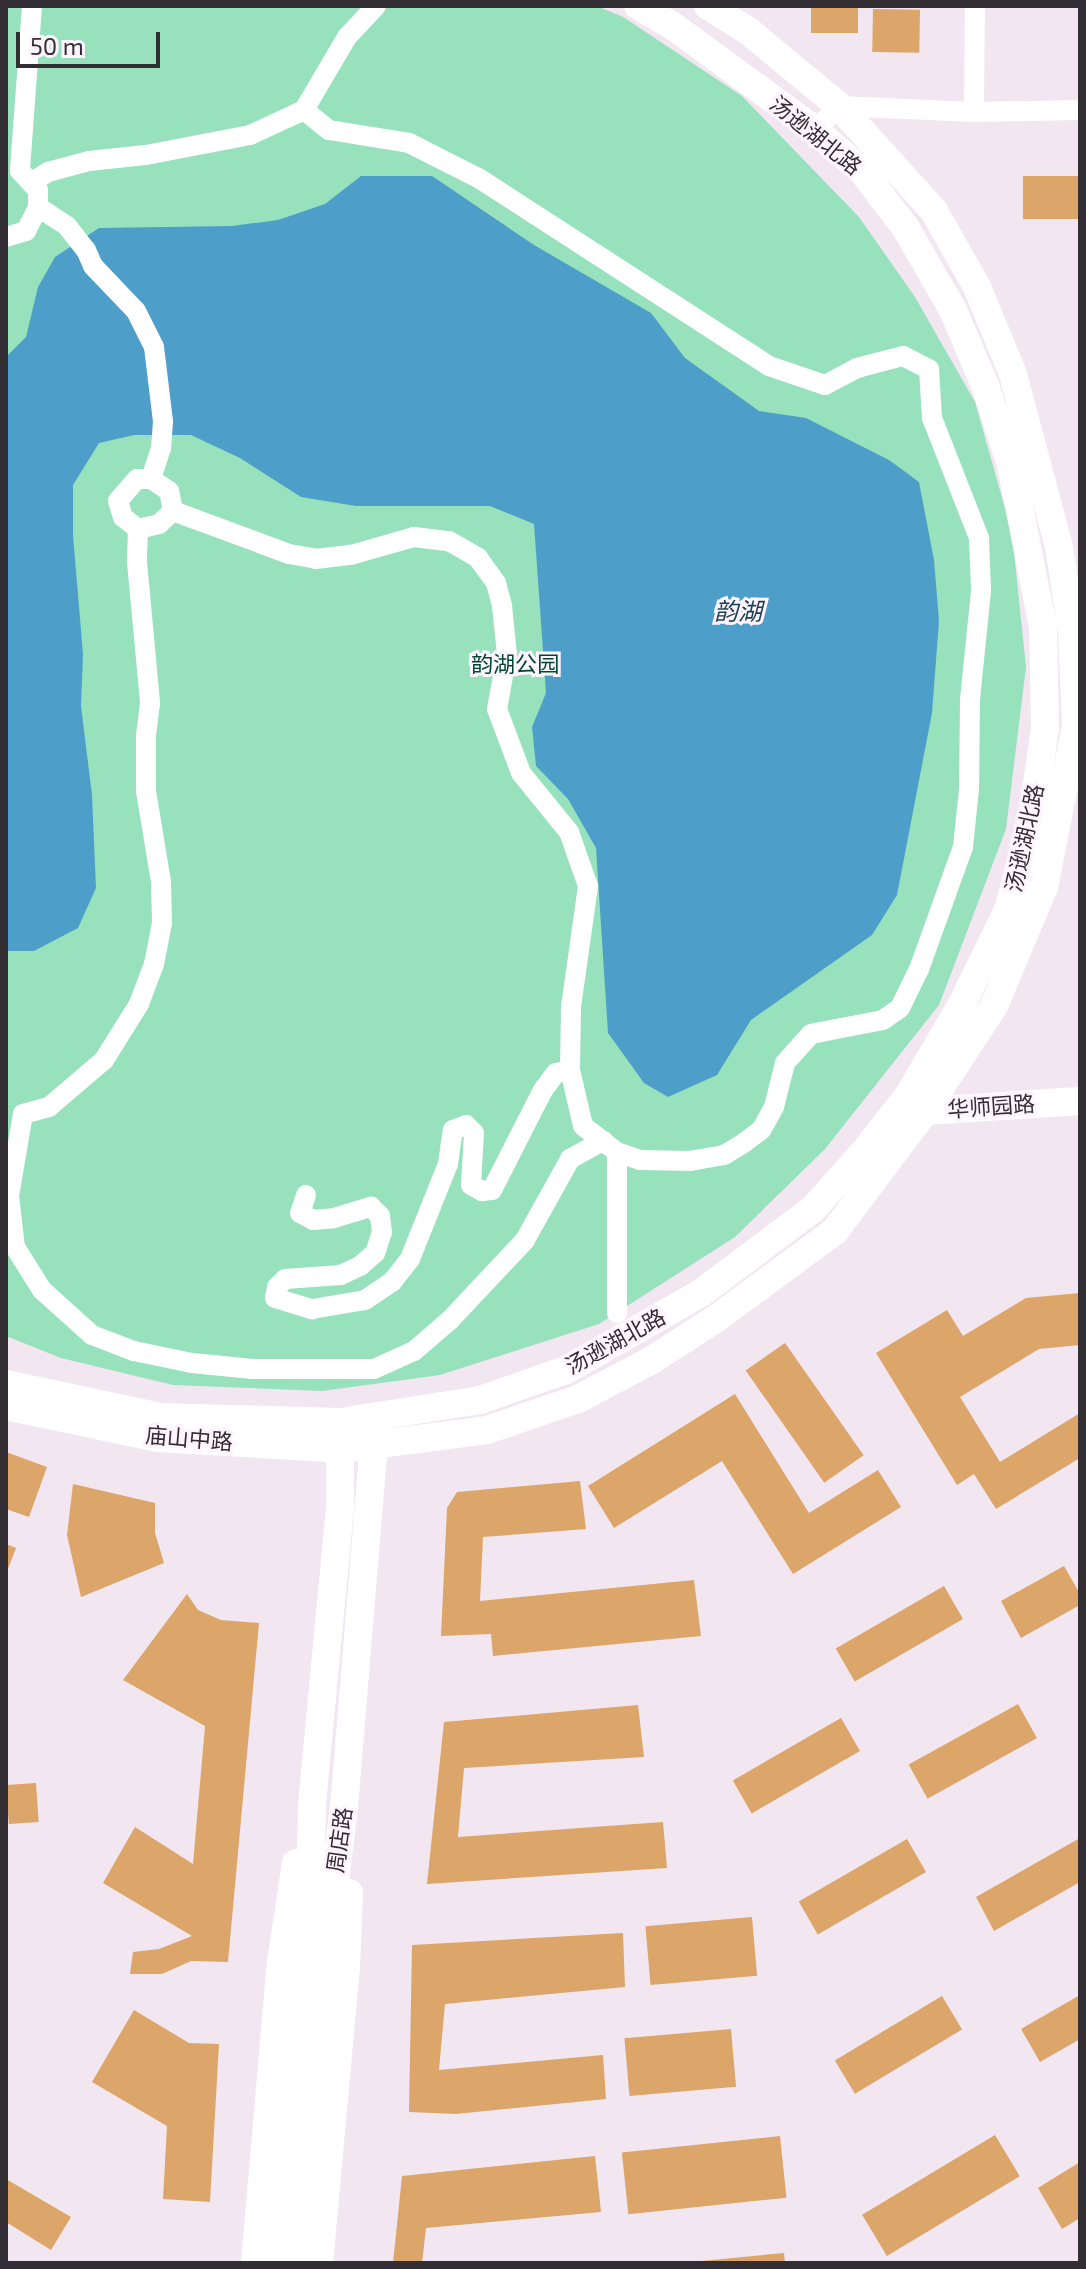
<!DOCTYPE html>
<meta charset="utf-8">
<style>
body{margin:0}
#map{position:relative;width:1086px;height:2269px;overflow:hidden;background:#f2e6f1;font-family:"Exo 2","Noto Sans SC",sans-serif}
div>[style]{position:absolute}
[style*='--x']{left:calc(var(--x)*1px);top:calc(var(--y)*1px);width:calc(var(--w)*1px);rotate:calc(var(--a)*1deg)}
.green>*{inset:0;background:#97e1bd}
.water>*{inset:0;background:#4d9fc9}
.building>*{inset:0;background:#dca569;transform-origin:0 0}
.street>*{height:20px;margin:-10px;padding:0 10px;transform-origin:10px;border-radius:10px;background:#fff}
.secondary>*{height:28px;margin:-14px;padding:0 14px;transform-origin:14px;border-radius:14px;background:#fff}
span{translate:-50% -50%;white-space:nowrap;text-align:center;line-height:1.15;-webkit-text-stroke:6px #fef4fd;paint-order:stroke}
.street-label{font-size:22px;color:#332e33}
.park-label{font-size:22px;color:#004930}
.water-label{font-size:24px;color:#1c4053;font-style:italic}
.frame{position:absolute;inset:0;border:8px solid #332e33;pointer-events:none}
.scale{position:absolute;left:16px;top:32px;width:144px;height:36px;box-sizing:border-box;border:4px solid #332e33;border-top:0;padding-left:10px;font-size:24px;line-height:28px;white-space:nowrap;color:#332e33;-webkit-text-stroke:6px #fef4fd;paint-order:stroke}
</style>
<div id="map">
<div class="green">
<div style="clip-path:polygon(6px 6px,597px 6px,623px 17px,742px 96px,859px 217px,915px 297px,975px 402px,1012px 533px,1026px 667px,1006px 829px,939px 1005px,825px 1149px,735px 1237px,599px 1324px,440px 1375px,322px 1391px,173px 1385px,61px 1358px,6px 1336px)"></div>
</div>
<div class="water">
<div style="clip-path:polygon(361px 176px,432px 176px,534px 245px,651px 313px,685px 358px,759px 411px,806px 418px,889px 460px,919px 482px,934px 560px,939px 621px,932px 713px,897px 895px,872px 935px,751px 1020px,717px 1075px,668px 1097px,644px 1083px,608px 1033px,596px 848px,568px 799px,536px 766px,532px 727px,546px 693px,534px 524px,490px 506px,356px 506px,301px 497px,240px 458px,191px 435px,134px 435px,99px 443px,73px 485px,73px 535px,83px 654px,81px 706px,92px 795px,96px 888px,78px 928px,34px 951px,6px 951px,6px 357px,26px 337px,38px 287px,55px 257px,99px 228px,232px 226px,278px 220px,325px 204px)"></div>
</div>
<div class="building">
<div style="left:811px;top:6px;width:47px;height:27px"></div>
<div style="left:873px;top:9px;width:47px;height:43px;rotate:1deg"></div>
<div style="left:1080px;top:176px;width:43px;height:57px;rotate:90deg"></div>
<div style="clip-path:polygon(1080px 1293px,1080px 1345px,1039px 1349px,960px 1397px,1000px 1462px,1080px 1413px,1080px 1458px,996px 1509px,974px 1474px,957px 1485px,876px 1353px,947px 1310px,963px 1336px,1026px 1298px)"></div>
<div style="left:785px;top:1343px;width:137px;height:48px;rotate:55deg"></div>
<div style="clip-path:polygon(735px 1394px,809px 1513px,878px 1470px,901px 1507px,793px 1574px,722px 1461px,614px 1528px,588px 1486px)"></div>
<div style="clip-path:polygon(6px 1452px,47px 1467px,29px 1517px,6px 1509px)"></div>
<div style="clip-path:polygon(580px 1481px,586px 1529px,483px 1537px,480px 1601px,694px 1580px,701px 1636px,493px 1656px,491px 1634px,441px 1636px,447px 1508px,457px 1492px)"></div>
<div style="clip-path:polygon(73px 1484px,155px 1503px,155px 1533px,164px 1563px,81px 1597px,67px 1535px)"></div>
<div style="clip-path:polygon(6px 1544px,16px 1548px,6px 1574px)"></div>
<div style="clip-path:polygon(1064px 1566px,1080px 1594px,1080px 1605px,1021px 1638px,1001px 1601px)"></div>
<div style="left:944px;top:1586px;width:38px;height:125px;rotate:60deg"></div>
<div style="clip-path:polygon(187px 1594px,198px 1610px,221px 1620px,259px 1623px,228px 1962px,191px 1961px,162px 1974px,130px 1974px,133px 1952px,159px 1949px,192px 1936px,103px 1883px,135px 1827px,193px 1864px,205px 1726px,123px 1680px)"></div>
<div style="left:1018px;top:1704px;width:39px;height:125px;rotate:61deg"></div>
<div style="clip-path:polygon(638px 1705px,644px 1757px,464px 1768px,458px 1837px,663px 1822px,667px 1868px,427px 1884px,444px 1722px)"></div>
<div style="left:841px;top:1718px;width:38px;height:125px;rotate:60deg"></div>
<div style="left:36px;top:1783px;width:39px;height:30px;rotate:86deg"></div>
<div style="clip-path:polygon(1080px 1838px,1080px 1882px,994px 1931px,976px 1897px)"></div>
<div style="left:907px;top:1839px;width:38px;height:125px;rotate:60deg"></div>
<div style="left:752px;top:1917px;width:59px;height:107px;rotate:85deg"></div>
<div style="clip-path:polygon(623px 1933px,625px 1987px,445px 2004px,439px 2070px,603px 2055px,606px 2099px,456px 2114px,409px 2112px,412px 1945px)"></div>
<div style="clip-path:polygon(1080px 1995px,1080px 2039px,1040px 2062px,1021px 2029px)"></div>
<div style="left:942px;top:1996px;width:39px;height:125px;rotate:59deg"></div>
<div style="clip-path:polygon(134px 2010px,189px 2043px,219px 2044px,210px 2202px,163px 2199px,167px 2126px,92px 2082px)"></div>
<div style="left:731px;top:2029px;width:58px;height:107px;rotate:85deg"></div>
<div style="left:995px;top:2135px;width:48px;height:155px;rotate:59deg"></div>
<div style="left:780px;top:2136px;width:62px;height:159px;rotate:84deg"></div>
<div style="clip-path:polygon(595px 2156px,601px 2212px,426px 2228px,422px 2263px,393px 2263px,402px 2176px)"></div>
<div style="clip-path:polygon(1080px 2162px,1080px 2218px,1062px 2229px,1038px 2188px)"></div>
<div style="clip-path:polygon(6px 2179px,71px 2217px,51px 2250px,6px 2222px)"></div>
<div style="clip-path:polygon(784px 2253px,785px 2263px,701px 2263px,701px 2261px)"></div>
</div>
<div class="street">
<div style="--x:32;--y:6;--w:165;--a:94.2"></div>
<div style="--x:20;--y:171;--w:26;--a:47"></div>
<div style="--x:38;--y:190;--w:17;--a:90"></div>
<div style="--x:38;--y:207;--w:35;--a:33"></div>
<div style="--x:67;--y:226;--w:31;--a:52"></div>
<div style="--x:86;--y:250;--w:17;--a:66"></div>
<div style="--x:93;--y:266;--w:62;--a:46.3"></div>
<div style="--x:136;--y:311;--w:40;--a:63.4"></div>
<div style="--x:154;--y:347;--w:75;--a:83.1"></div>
<div style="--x:163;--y:421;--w:27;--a:94"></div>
<div style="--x:161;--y:448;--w:33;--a:108"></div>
<div style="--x:304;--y:110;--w:85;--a:-59.5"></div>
<div style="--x:347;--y:37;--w:42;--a:-46.9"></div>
<div style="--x:974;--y:112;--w:106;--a:-89.5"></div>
<div style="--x:815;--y:130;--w:34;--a:-45"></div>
<div style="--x:839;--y:106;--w:135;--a:2.5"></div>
<div style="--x:974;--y:112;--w:106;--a:-1.1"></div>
<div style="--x:31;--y:183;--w:20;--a:-33"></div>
<div style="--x:48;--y:172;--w:42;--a:-15"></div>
<div style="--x:89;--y:161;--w:57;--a:-6"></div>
<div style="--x:146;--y:155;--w:106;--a:-10.9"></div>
<div style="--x:250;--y:135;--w:60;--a:-24.8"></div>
<div style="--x:304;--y:110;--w:32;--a:39"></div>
<div style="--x:329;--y:130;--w:81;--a:9.2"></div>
<div style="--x:409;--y:143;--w:80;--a:26.9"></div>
<div style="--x:480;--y:179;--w:344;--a:32.9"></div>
<div style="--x:769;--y:366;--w:59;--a:18.7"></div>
<div style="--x:825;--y:385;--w:36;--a:-28"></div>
<div style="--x:857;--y:368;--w:48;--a:-14.6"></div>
<div style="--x:903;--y:356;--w:29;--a:27"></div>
<div style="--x:929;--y:369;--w:49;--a:86.5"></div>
<div style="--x:932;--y:418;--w:129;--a:68.6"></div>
<div style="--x:979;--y:538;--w:53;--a:87.8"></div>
<div style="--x:981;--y:591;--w:109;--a:95.8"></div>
<div style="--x:970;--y:699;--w:90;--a:90.6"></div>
<div style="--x:969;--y:789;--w:58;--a:95.9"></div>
<div style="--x:963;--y:847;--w:130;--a:109.8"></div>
<div style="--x:919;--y:969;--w:43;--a:116"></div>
<div style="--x:900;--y:1008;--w:21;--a:145"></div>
<div style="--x:883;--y:1020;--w:73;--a:169"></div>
<div style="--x:811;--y:1034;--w:39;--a:132"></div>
<div style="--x:785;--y:1063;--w:45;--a:104"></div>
<div style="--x:774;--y:1107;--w:26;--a:119"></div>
<div style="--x:761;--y:1130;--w:21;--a:143"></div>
<div style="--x:744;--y:1143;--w:23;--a:149"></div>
<div style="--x:724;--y:1155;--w:34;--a:170"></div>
<div style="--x:691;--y:1161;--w:51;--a:-178.9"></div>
<div style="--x:640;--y:1160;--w:24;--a:-161"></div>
<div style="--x:6;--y:237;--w:21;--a:-17"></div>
<div style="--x:26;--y:231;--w:27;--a:-63"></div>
<div style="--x:173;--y:511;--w:124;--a:20.3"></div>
<div style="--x:289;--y:554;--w:27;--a:10"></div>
<div style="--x:316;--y:559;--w:35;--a:-7"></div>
<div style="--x:351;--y:555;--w:66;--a:-15.9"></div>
<div style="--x:414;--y:537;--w:35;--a:7"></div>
<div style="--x:449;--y:541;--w:34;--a:30"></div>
<div style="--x:478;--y:558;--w:31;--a:54"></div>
<div style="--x:496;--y:583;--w:24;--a:75"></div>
<div style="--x:502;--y:606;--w:48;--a:84.1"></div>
<div style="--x:507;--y:654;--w:56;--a:100.3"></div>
<div style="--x:497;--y:709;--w:68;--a:69.4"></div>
<div style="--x:521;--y:773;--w:76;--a:50.9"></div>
<div style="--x:569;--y:832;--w:57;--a:70.6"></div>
<div style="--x:588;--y:886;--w:122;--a:98"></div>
<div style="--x:571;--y:1007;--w:63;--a:90.9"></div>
<div style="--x:570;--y:1070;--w:57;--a:76.9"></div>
<div style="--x:583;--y:1126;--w:43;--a:37.4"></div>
<div style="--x:617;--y:1152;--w:161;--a:90"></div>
<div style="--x:138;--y:529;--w:22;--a:-13"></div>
<div style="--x:159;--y:524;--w:19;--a:-43"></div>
<div style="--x:173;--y:511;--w:20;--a:-101"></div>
<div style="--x:169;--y:491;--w:22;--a:-146"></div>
<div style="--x:151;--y:479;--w:14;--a:180"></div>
<div style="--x:137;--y:479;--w:29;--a:131"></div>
<div style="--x:118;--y:501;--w:17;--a:73"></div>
<div style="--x:123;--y:517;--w:19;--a:39"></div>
<div style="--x:138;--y:529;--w:33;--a:92"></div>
<div style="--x:137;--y:562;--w:142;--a:84.7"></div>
<div style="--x:150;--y:703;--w:33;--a:97"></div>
<div style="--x:146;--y:736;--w:55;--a:90"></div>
<div style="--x:146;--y:791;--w:92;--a:80.6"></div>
<div style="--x:161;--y:882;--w:41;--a:88.6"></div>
<div style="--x:162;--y:923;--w:42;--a:101"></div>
<div style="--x:154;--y:964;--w:43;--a:110.6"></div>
<div style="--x:139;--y:1004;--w:66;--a:122"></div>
<div style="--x:104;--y:1060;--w:72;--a:139.5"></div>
<div style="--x:49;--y:1107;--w:27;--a:165"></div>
<div style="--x:23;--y:1114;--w:83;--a:99.7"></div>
<div style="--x:9;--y:1196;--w:51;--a:83.3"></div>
<div style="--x:15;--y:1247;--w:51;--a:57.9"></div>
<div style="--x:42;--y:1290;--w:67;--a:42"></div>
<div style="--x:92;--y:1335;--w:45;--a:20.9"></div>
<div style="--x:134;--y:1351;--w:59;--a:11.7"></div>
<div style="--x:192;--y:1363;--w:61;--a:5.6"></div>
<div style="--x:253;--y:1369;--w:121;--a:0"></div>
<div style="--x:374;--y:1369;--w:44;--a:-24.2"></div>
<div style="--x:414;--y:1351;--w:48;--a:-40.7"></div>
<div style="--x:450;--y:1320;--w:110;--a:-46.8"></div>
<div style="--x:525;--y:1240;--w:93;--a:-60.9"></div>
<div style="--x:570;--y:1159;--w:38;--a:-29"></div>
<div style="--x:306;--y:1195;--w:19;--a:108"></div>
<div style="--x:300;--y:1213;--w:15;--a:28"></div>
<div style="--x:313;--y:1220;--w:21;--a:-5"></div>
<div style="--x:334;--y:1218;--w:39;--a:-17"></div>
<div style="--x:371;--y:1207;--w:13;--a:45"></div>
<div style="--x:380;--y:1216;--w:16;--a:83"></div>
<div style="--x:382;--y:1232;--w:22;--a:108"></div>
<div style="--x:375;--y:1253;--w:20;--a:139"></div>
<div style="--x:360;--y:1266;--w:21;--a:155"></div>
<div style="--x:341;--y:1275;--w:56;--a:175.9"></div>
<div style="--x:285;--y:1279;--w:11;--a:135"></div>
<div style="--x:277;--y:1287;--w:11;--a:100"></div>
<div style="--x:275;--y:1298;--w:39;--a:17"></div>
<div style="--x:312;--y:1309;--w:54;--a:-9.6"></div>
<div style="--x:365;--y:1300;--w:32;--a:-34"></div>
<div style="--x:392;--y:1282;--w:29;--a:-52"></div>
<div style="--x:410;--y:1259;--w:102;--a:-68.2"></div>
<div style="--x:448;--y:1164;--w:34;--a:-82"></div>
<div style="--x:453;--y:1130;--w:14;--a:-21"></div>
<div style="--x:466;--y:1125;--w:11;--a:45"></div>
<div style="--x:474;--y:1133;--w:52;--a:93.3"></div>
<div style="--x:471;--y:1185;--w:13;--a:29"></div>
<div style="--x:482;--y:1191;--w:10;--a:-6"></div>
<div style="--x:492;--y:1190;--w:112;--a:-63"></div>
<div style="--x:543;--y:1090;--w:21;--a:-53"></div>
<div style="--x:556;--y:1073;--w:14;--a:-12"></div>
</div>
<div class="secondary">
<div style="--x:916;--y:1103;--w:12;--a:42"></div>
<div style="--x:925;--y:1111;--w:155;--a:-3.7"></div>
<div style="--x:6;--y:1384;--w:158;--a:12"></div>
<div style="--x:161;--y:1417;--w:179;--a:1.6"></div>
<div style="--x:6;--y:1406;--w:155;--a:11.9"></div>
<div style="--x:158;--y:1438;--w:183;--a:3.4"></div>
<div style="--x:341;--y:1449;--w:147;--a:-7.4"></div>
<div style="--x:487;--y:1430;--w:96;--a:-18.8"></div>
<div style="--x:578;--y:1399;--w:84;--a:-27.8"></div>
<div style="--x:652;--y:1360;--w:77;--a:-32.9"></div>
<div style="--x:717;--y:1318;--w:147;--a:-36.4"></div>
<div style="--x:835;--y:1231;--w:150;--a:-53.1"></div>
<div style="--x:925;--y:1111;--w:126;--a:-56.7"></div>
<div style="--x:994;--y:1006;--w:129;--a:-67.2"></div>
<div style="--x:1044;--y:887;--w:164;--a:-78.8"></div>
<div style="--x:1076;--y:726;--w:94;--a:-92.4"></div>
<div style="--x:1072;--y:632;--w:86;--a:-98.7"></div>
<div style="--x:1059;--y:547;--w:179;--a:-104.9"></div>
<div style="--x:1013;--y:374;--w:94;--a:-112.5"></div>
<div style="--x:977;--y:287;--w:87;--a:-119.5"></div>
<div style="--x:934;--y:211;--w:142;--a:-132.1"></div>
<div style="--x:839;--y:106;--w:119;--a:-140.4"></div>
<div style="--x:747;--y:30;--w:46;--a:-148.4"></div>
<div style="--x:255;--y:2263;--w:302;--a:-85.1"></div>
<div style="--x:281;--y:1962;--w:100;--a:-81.4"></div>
<div style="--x:276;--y:2263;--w:382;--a:-84.9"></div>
<div style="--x:310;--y:1883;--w:79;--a:-88.5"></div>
<div style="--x:312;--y:1804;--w:296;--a:-84.6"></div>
<div style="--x:340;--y:1509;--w:87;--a:-90"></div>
<div style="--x:340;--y:1422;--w:142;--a:-8.9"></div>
<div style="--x:480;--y:1400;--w:91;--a:-19.2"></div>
<div style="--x:566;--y:1370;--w:155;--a:-29.7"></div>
<div style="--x:701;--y:1293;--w:140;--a:-36.9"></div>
<div style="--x:813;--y:1209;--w:76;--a:-48.2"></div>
<div style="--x:864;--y:1152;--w:71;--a:-51.8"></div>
<div style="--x:908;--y:1096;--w:107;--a:-59.6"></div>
<div style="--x:962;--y:1004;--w:105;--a:-63.9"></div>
<div style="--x:1008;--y:910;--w:93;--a:-75.1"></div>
<div style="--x:1032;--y:820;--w:93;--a:-82"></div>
<div style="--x:1045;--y:728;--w:101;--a:-91.1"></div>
<div style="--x:1043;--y:627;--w:165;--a:-101.2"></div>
<div style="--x:1011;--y:465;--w:81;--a:-108"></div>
<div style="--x:986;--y:388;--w:85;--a:-112.9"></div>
<div style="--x:953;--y:310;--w:96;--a:-120"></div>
<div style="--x:905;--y:227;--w:69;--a:-127.4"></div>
<div style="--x:863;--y:172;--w:64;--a:-138.8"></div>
<div style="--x:815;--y:130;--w:176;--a:-143.8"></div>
<div style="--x:673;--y:26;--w:40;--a:-150.3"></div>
<div style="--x:298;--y:2263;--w:301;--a:-84.9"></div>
<div style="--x:325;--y:1963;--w:157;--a:-83.1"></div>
<div style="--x:344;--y:1807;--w:380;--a:-85.3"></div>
<div style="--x:319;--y:2263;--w:298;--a:-84.8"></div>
<div style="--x:346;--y:1966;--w:73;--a:-87.6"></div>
</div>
<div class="street-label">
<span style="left:816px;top:135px;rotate:39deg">汤逊湖北路</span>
<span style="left:1024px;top:838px;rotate:-78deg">汤逊湖北路</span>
<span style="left:991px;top:1106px;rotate:-4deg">华师园路</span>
<span style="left:615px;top:1341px;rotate:-29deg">汤逊湖北路</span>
<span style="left:189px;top:1438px;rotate:5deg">庙山中路</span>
<span style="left:339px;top:1840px;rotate:-82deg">周店路</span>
</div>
<div class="park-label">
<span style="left:515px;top:664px">韵湖公园</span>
</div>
<div class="water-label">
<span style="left:738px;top:611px">韵湖</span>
</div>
<div class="frame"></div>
<div class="scale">50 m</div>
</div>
